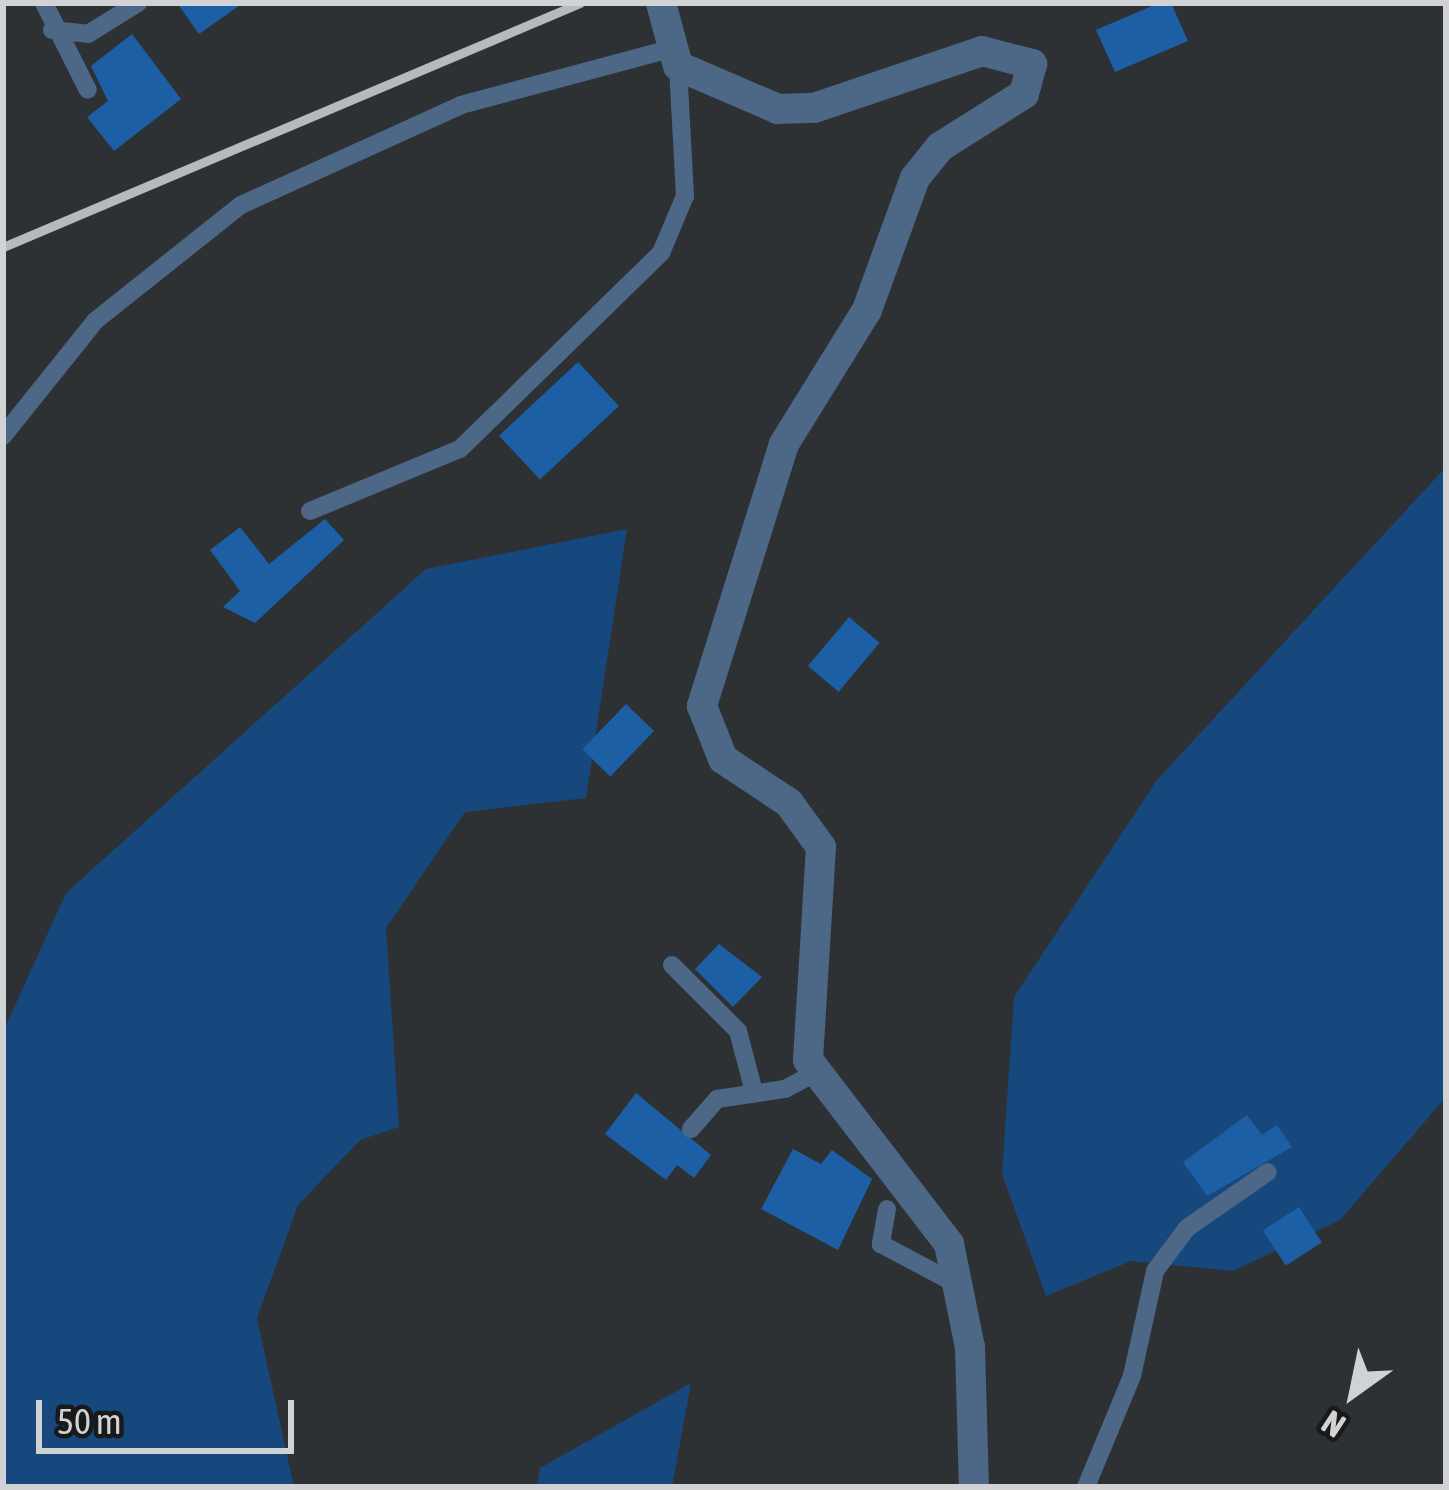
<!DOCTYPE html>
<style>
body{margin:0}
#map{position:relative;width:1449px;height:1490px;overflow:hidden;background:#2e3134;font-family:"Asap Condensed",sans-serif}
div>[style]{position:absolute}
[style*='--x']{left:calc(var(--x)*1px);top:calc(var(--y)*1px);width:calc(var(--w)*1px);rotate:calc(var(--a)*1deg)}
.green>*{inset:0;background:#16487d}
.building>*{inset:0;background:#1d5fa4;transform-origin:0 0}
.service>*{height:18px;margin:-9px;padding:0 9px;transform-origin:9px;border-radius:9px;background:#4d6786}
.minor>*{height:30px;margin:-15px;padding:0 15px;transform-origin:15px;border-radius:15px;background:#4d6786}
.rail>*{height:9px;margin:-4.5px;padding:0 4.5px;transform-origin:4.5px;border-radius:4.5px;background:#b7b9bc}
span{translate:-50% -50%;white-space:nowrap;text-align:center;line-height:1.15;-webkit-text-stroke:9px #17191a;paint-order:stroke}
.frame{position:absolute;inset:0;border:6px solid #d0d2d4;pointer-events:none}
.north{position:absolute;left:1293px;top:1334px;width:120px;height:120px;-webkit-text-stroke:9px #17191a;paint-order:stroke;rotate:213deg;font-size:33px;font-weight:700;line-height:48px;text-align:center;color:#d0d2d4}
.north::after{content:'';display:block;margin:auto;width:42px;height:54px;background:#d0d2d4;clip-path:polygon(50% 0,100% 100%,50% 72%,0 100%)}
.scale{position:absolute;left:36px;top:1400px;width:258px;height:54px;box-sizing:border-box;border:6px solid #d0d2d4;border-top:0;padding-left:15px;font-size:36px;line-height:42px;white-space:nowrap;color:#d0d2d4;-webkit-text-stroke:9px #17191a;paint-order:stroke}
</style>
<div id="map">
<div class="green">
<div style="clip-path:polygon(1446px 467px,1446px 1097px,1340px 1220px,1233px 1271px,1131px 1261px,1046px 1296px,1002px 1174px,1014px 997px,1157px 780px)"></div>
<div style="clip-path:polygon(627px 529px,586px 798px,465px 812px,386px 928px,399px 1127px,360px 1140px,298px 1205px,257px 1318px,294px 1487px,3px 1487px,3px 1032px,66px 893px,426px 569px)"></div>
<div style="clip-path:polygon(691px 1383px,672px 1487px,537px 1487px,540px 1468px)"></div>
</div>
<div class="building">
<div style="clip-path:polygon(177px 3px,243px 3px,199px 34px)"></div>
<div style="clip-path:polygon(1159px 3px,1171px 3px,1188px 41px,1115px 72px,1096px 30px)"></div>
<div style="clip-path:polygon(132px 34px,181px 99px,114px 151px,87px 117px,108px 101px,91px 66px)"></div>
<div style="left:578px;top:362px;width:60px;height:108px;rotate:47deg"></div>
<div style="clip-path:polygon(325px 519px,344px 540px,255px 623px,223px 607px,240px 591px,210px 550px,240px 527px,269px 564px)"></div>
<div style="left:849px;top:617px;width:40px;height:64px;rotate:40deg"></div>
<div style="left:626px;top:704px;width:39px;height:63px;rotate:44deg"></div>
<div style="clip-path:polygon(719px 944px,762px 977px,733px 1007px,695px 969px)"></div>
<div style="clip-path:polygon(636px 1093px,711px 1155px,694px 1178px,677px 1165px,666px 1180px,605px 1134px)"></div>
<div style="clip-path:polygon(1247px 1115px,1262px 1135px,1277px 1125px,1292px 1147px,1207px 1196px,1183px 1162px)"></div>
<div style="clip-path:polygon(793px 1149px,821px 1164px,832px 1150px,872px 1179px,838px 1250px,761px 1209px)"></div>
<div style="left:1299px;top:1207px;width:42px;height:43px;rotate:57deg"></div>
</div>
<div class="service">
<div style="--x:44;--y:3;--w:97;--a:63.2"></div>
<div style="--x:52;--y:30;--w:36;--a:6"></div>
<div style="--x:88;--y:34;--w:59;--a:-31.8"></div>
<div style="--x:3;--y:436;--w:147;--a:-51.3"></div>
<div style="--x:95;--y:321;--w:186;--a:-38.5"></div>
<div style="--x:241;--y:205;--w:242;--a:-24.4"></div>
<div style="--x:461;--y:105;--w:220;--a:-15"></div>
<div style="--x:310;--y:511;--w:162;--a:-22.5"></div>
<div style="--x:460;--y:449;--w:281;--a:-44.3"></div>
<div style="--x:661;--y:253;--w:62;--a:-67.2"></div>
<div style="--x:685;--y:196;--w:130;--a:-93.1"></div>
<div style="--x:672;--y:965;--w:93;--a:45"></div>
<div style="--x:738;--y:1031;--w:63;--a:75.3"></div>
<div style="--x:691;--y:1129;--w:40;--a:-49"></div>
<div style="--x:717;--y:1099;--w:69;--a:-8.4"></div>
<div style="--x:785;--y:1089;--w:34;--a:-28"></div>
<div style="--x:887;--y:1209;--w:36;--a:100"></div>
<div style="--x:881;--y:1244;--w:89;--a:28"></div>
<div style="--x:1086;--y:1487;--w:120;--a:-67.5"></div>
<div style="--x:1132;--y:1376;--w:107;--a:-77.6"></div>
<div style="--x:1155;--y:1271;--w:54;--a:-53.3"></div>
<div style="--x:1187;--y:1228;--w:98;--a:-34.7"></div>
</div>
<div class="minor">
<div style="--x:661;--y:3;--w:65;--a:74.9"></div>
<div style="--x:678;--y:66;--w:109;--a:23.3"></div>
<div style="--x:778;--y:109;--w:36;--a:-2"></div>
<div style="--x:814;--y:108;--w:177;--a:-18.7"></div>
<div style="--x:982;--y:51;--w:52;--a:14.6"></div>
<div style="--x:1032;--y:64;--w:31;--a:105"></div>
<div style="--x:1024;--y:94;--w:99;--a:147.8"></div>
<div style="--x:940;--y:147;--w:40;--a:129"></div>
<div style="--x:915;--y:178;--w:140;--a:110"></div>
<div style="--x:867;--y:310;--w:158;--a:121.8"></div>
<div style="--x:784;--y:444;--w:275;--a:107.4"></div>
<div style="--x:702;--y:706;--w:57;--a:68.4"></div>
<div style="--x:723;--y:759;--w:79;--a:33.7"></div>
<div style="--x:789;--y:803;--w:54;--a:54"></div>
<div style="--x:821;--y:847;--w:213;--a:93.5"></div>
<div style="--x:808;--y:1060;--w:232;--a:52.5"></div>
<div style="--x:949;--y:1244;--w:105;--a:78.5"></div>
<div style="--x:970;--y:1347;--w:140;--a:88.4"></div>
</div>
<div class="rail">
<div style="--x:3;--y:247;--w:626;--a:-22.92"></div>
</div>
<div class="frame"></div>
<div class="north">N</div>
<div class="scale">50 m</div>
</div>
